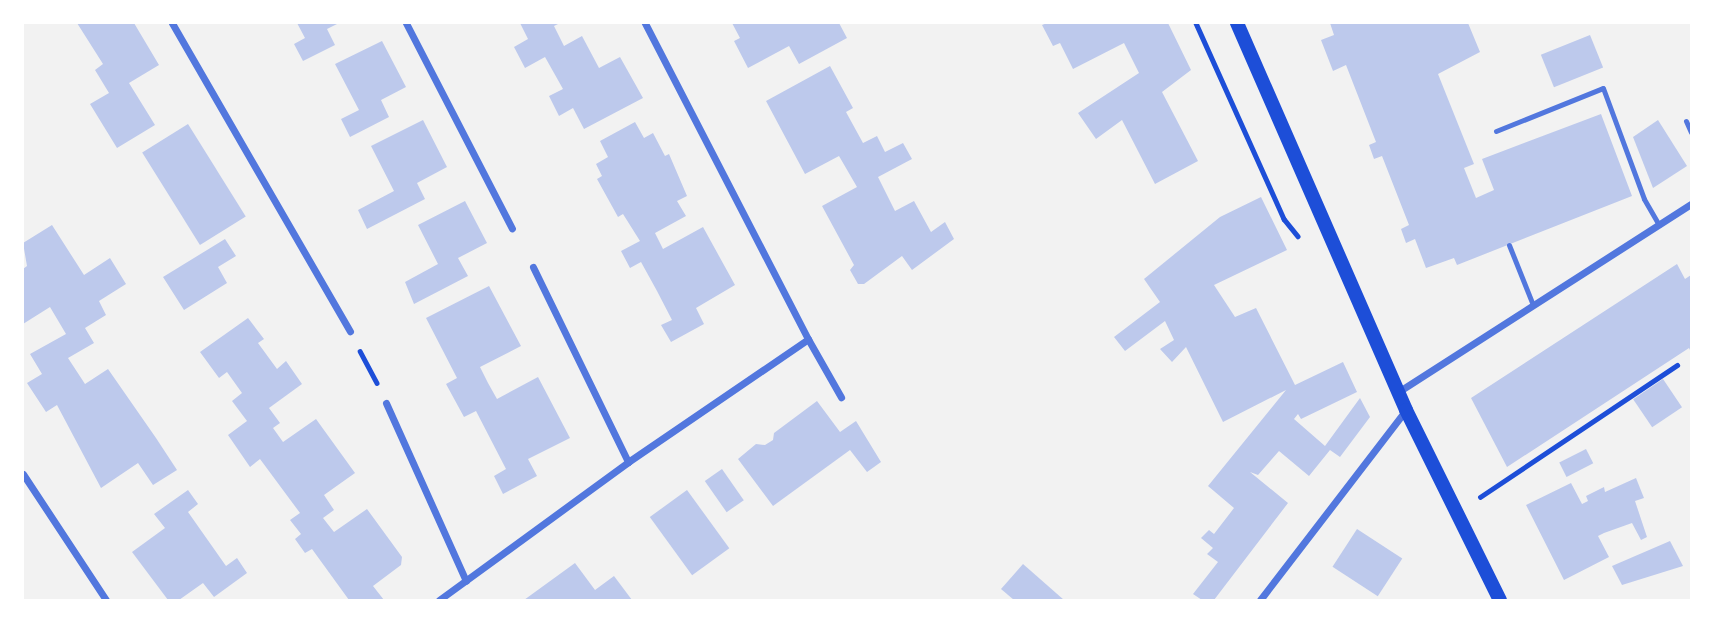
<!DOCTYPE html>
<style>
body{margin:0}
#map{position:relative;width:1714px;height:623px;overflow:hidden;background:#f2f2f2;font-family:Roboto,sans-serif}
div>[style]{position:absolute}
[style*='--x']{left:calc(var(--x)*1px);top:calc(var(--y)*1px);width:calc(var(--w)*1px);rotate:calc(var(--a)*1deg)}
.building>*{inset:0;background:#bdc9ec;transform-origin:0 0}
.path>*{height:4.5px;margin:-2.25px;padding:0 2.25px;transform-origin:2.25px;border-radius:2.25px;background:#1d4ed8}
.service>*{height:5px;margin:-2.5px;padding:0 2.5px;transform-origin:2.5px;border-radius:2.5px;background:#5277de}
.minor>*{height:7px;margin:-3.5px;padding:0 3.5px;transform-origin:3.5px;border-radius:3.5px;background:#5277de}
.secondary>*{height:14px;margin:-7px;padding:0 7px;transform-origin:7px;border-radius:7px;background:#1d4ed8}
span{translate:-50% -50%;white-space:nowrap;text-align:center;line-height:1.15;-webkit-text-stroke:6px #fff;paint-order:stroke}
.frame{position:absolute;inset:0;border:24px solid #fff;pointer-events:none}
</style>
<div id="map">
<div class="building">
<div style="clip-path:polygon(77px 23px,134px 23px,159px 65px,129px 83px,155px 125px,117px 148px,90px 104px,109px 93px,95px 70px,103px 64px)"></div>
<div style="clip-path:polygon(297px 23px,339px 23px,327px 29px,335px 45px,303px 61px,294px 44px,305px 38px)"></div>
<div style="clip-path:polygon(520px 23px,560px 23px,554px 26px,564px 46px,582px 36px,599px 68px,620px 57px,643px 98px,584px 129px,573px 108px,559px 116px,549px 96px,563px 89px,545px 57px,525px 68px,514px 47px,528px 39px)"></div>
<div style="clip-path:polygon(732px 23px,839px 23px,847px 38px,799px 64px,789px 46px,748px 68px,734px 41px,740px 38px)"></div>
<div style="clip-path:polygon(1047px 23px,1168px 23px,1191px 70px,1162px 92px,1198px 161px,1155px 184px,1122px 120px,1096px 139px,1078px 113px,1139px 73px,1124px 43px,1073px 69px,1060px 43px,1053px 46px,1042px 25px)"></div>
<div style="clip-path:polygon(1330px 23px,1468px 23px,1480px 52px,1438px 74px,1474px 164px,1464px 168px,1476px 198px,1494px 190px,1482px 159px,1601px 114px,1632px 196px,1457px 265px,1454px 258px,1426px 268px,1415px 239px,1406px 243px,1401px 229px,1409px 225px,1382px 156px,1374px 159px,1369px 145px,1376px 142px,1346px 65px,1333px 71px,1321px 40px,1334px 35px)"></div>
<div style="left:1590px;top:35px;width:35px;height:53px;rotate:68deg"></div>
<div style="clip-path:polygon(382px 41px,406px 87px,381px 100px,389px 117px,350px 137px,341px 119px,359px 110px,335px 64px)"></div>
<div style="clip-path:polygon(830px 66px,853px 108px,846px 112px,863px 143px,877px 136px,885px 152px,903px 143px,912px 159px,878px 177px,895px 211px,914px 201px,931px 232px,945px 222px,954px 239px,912px 270px,902px 256px,864px 284px,858px 284px,850px 270px,854px 265px,822px 206px,857px 187px,839px 156px,805px 174px,766px 101px)"></div>
<div style="clip-path:polygon(423px 120px,447px 167px,417px 183px,425px 199px,367px 229px,358px 210px,394px 191px,371px 146px)"></div>
<div style="clip-path:polygon(1658px 120px,1687px 166px,1653px 188px,1633px 137px)"></div>
<div style="clip-path:polygon(635px 122px,644px 138px,653px 133px,665px 156px,669px 154px,687px 196px,677px 201px,686px 216px,655px 233px,663px 249px,703px 227px,735px 285px,696px 308px,704px 324px,671px 342px,661px 325px,672px 320px,657px 291px,641px 262px,630px 268px,621px 251px,640px 241px,623px 214px,618px 217px,597px 179px,602px 176px,596px 164px,608px 157px,600px 141px)"></div>
<div style="left:188px;top:124px;width:109px;height:54px;rotate:58deg"></div>
<div style="clip-path:polygon(1261px 197px,1287px 250px,1214px 285px,1235px 317px,1256px 308px,1295px 385px,1343px 362px,1357px 392px,1301px 419px,1298px 414px,1294px 419px,1325px 446px,1360px 398px,1370px 417px,1340px 457px,1330px 450px,1309px 476px,1279px 451px,1258px 475px,1250px 472px,1288px 503px,1214px 600px,1202px 600px,1193px 594px,1218px 562px,1207px 554px,1213px 548px,1201px 538px,1209px 530px,1214px 534px,1234px 508px,1208px 486px,1286px 390px,1223px 422px,1186px 347px,1172px 362px,1160px 349px,1174px 340px,1165px 321px,1125px 351px,1114px 337px,1160px 302px,1144px 279px,1220px 217px)"></div>
<div style="clip-path:polygon(465px 201px,487px 243px,458px 258px,468px 276px,414px 304px,405px 282px,438px 264px,418px 225px)"></div>
<div style="clip-path:polygon(52px 225px,84px 275px,110px 258px,126px 284px,99px 301px,106px 315px,85px 328px,94px 343px,68px 358px,85px 384px,108px 369px,156px 438px,177px 470px,153px 485px,138px 463px,101px 488px,57px 405px,46px 412px,27px 383px,42px 374px,30px 354px,66px 334px,50px 307px,23px 324px,23px 269px,27px 266px,23px 243px)"></div>
<div style="clip-path:polygon(225px 239px,236px 256px,218px 267px,227px 283px,184px 310px,163px 277px)"></div>
<div style="clip-path:polygon(1677px 264px,1685px 279px,1691px 275px,1691px 352px,1689px 348px,1507px 467px,1471px 398px)"></div>
<div style="clip-path:polygon(489px 286px,521px 346px,480px 367px,488px 383px,497px 399px,538px 377px,570px 438px,528px 459px,537px 476px,503px 494px,494px 476px,506px 469px,476px 411px,464px 417px,446px 384px,457px 378px,426px 318px)"></div>
<div style="clip-path:polygon(248px 318px,264px 339px,258px 343px,277px 369px,286px 361px,302px 384px,269px 408px,280px 423px,273px 428px,283px 442px,316px 419px,355px 473px,324px 495px,334px 510px,323px 518px,334px 532px,367px 509px,402px 557px,401px 565px,373px 586px,384px 600px,349px 600px,312px 549px,305px 553px,295px 539px,301px 534px,290px 520px,300px 513px,260px 459px,250px 467px,228px 435px,247px 421px,232px 401px,242px 393px,227px 372px,219px 378px,200px 352px)"></div>
<div style="left:1663px;top:379px;width:34px;height:36px;rotate:56deg"></div>
<div style="clip-path:polygon(817px 401px,840px 432px,856px 421px,881px 462px,867px 472px,850px 450px,773px 506px,738px 459px,756px 444px,765px 445px,773px 440px,774px 433px)"></div>
<div style="left:1586px;top:449px;width:16px;height:30px;rotate:63deg"></div>
<div style="left:722px;top:469px;width:38px;height:21px;rotate:55deg"></div>
<div style="clip-path:polygon(1636px 478px,1644px 498px,1635px 501px,1647px 537px,1641px 540px,1632px 523px,1604px 533px,1598px 536px,1609px 557px,1564px 580px,1526px 505px,1571px 483px,1582px 504px,1588px 501px,1586px 496px,1604px 487px,1605px 492px)"></div>
<div style="clip-path:polygon(188px 490px,198px 504px,188px 512px,226px 566px,237px 558px,247px 573px,214px 597px,203px 583px,179px 600px,168px 600px,132px 552px,165px 528px,154px 514px)"></div>
<div style="left:687px;top:490px;width:72px;height:46px;rotate:54deg"></div>
<div style="left:1357px;top:529px;width:54px;height:45px;rotate:33deg"></div>
<div style="clip-path:polygon(1670px 541px,1683px 566px,1622px 585px,1612px 566px)"></div>
<div style="clip-path:polygon(575px 563px,595px 590px,614px 576px,632px 600px,524px 600px)"></div>
<div style="clip-path:polygon(1023px 564px,1064px 600px,1014px 600px,1001px 589px)"></div>
</div>
<div class="path">
<div style="--x:1196;--y:23;--w:215;--a:65.8"></div>
<div style="--x:1284;--y:219;--w:22;--a:51"></div>
<div style="--x:360;--y:351;--w:36;--a:62"></div>
<div style="--x:1480;--y:497;--w:237;--a:-33.8"></div>
</div>
<div class="service">
<div style="--x:1686;--y:121;--w:12;--a:66"></div>
<div style="--x:1496;--y:131;--w:115;--a:-21.9"></div>
<div style="--x:1603;--y:88;--w:118;--a:69.7"></div>
<div style="--x:1644;--y:199;--w:30;--a:60"></div>
<div style="--x:1509;--y:245;--w:65;--a:68.2"></div>
</div>
<div class="minor">
<div style="--x:172;--y:23;--w:356;--a:60"></div>
<div style="--x:406;--y:23;--w:231;--a:62.7"></div>
<div style="--x:533;--y:267;--w:217;--a:64"></div>
<div style="--x:808;--y:339;--w:67;--a:60.4"></div>
<div style="--x:1398;--y:392;--w:348;--a:-32.7"></div>
<div style="--x:386;--y:403;--w:195;--a:65.8"></div>
<div style="--x:23;--y:474;--w:151;--a:56.6"></div>
<div style="--x:439;--y:600;--w:234;--a:-36.1"></div>
<div style="--x:628;--y:462;--w:218;--a:-34.3"></div>
<div style="--x:808;--y:339;--w:356;--a:-117.3"></div>
<div style="--x:1260;--y:600;--w:240;--a:-52.5"></div>
</div>
<div class="secondary">
<div style="--x:1237;--y:23;--w:422;--a:66.4"></div>
<div style="--x:1406;--y:410;--w:212;--a:63.7"></div>
</div>
<div class="frame"></div>
</div>
